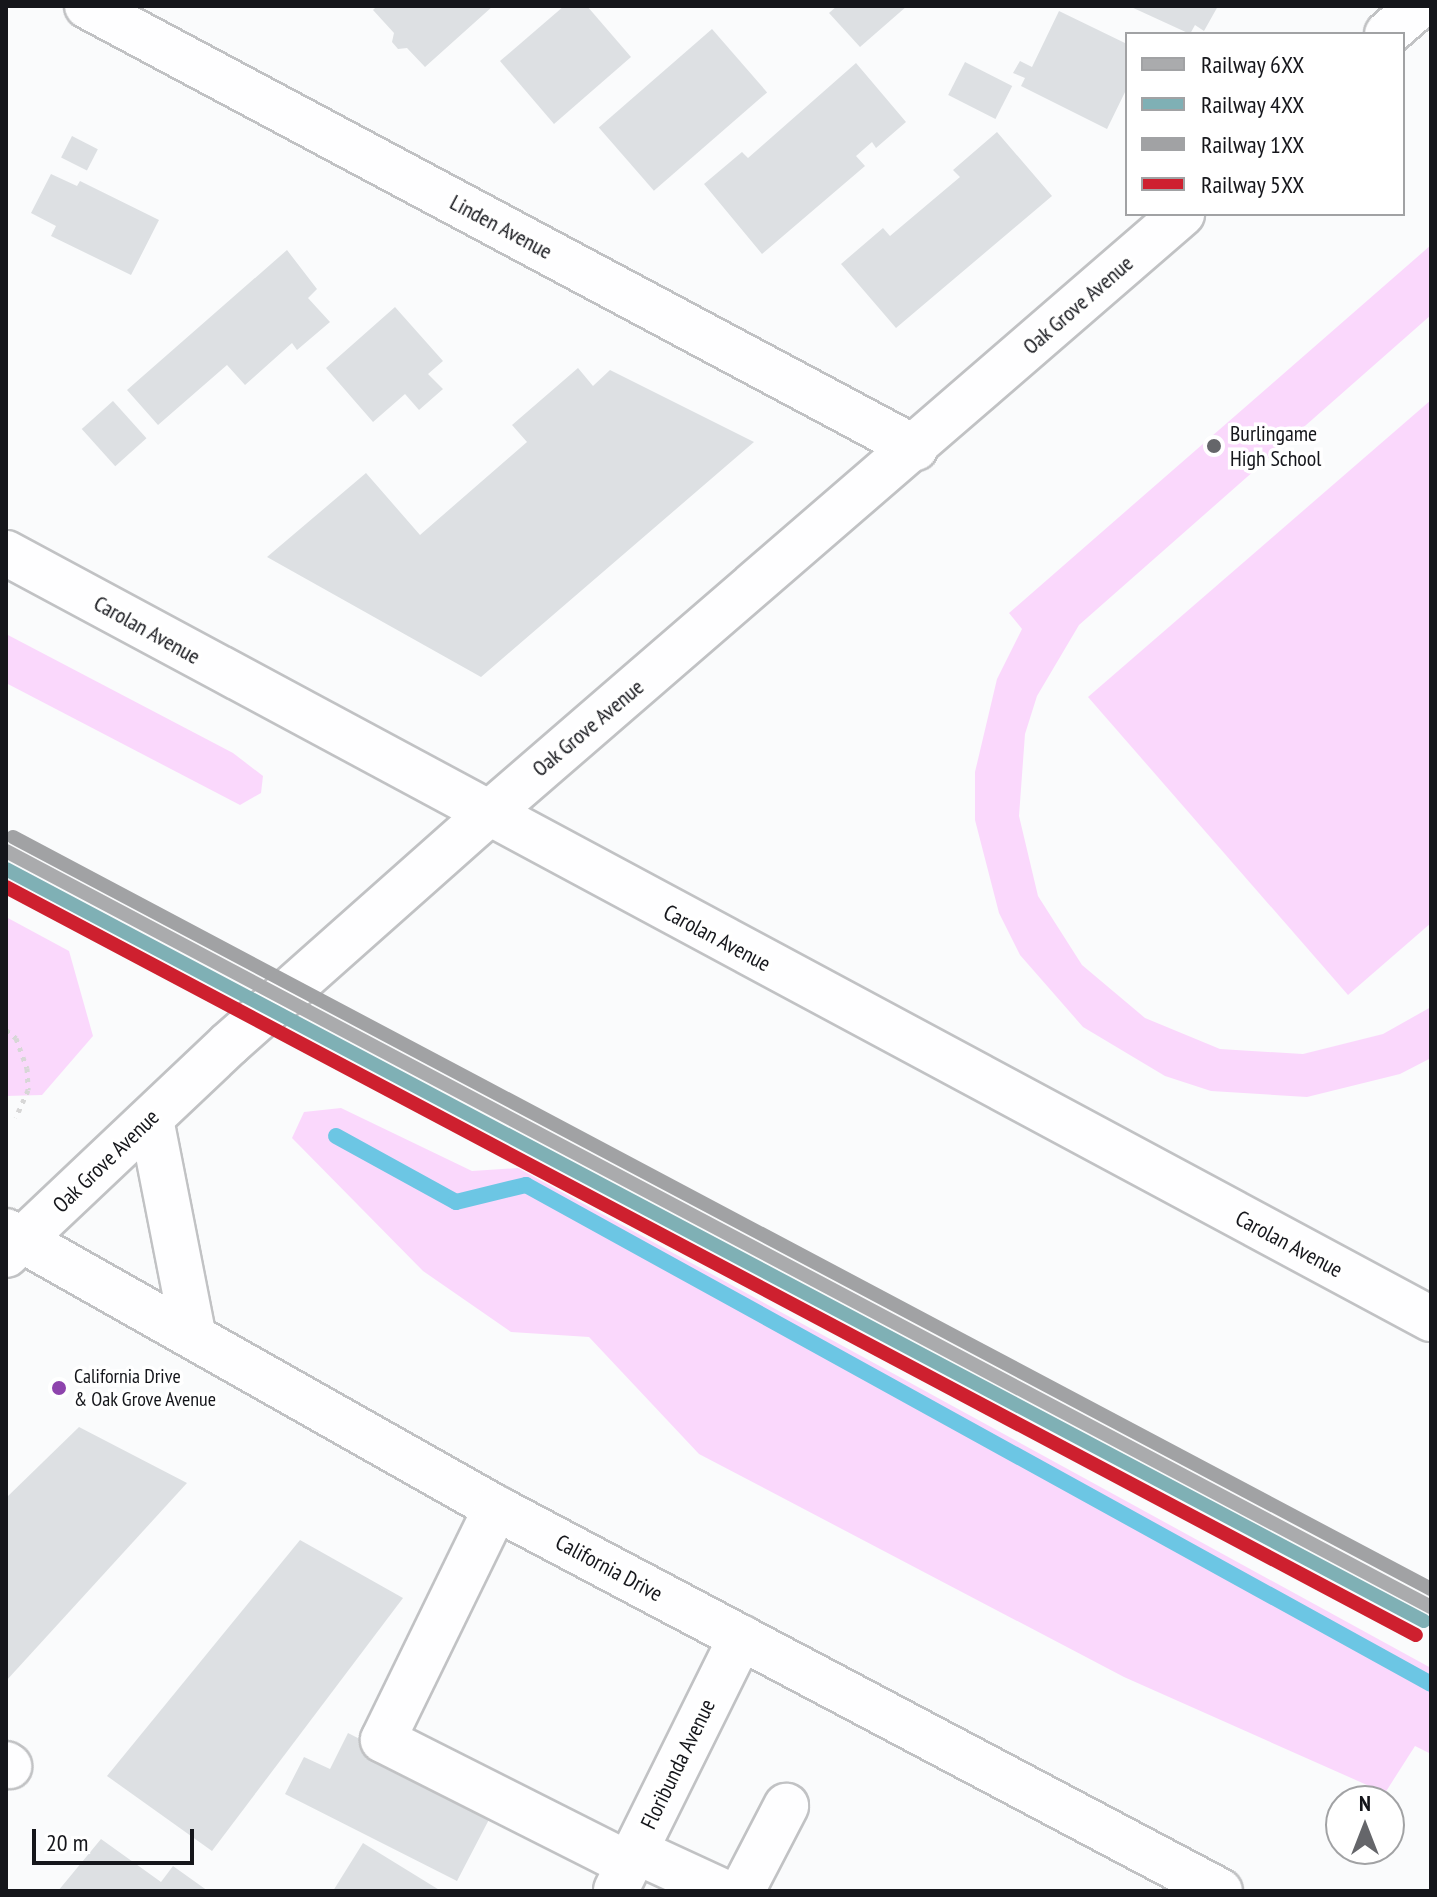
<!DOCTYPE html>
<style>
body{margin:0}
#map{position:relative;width:1437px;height:1897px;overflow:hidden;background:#fafbfc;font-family:"PT Sans Narrow",sans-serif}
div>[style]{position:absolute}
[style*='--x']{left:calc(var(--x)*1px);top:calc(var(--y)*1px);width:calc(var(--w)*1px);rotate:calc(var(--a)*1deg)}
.green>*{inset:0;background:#fad8fc}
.stream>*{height:16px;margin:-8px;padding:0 8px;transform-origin:8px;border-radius:8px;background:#6cc6e4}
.building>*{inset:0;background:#dde0e3;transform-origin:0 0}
.path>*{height:5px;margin-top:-2.5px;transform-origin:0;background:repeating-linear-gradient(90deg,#d7d7d7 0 4px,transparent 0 10px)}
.roads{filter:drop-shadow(2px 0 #c1c2c4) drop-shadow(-2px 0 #c1c2c4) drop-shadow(0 2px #c1c2c4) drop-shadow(0 -2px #c1c2c4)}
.minor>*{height:44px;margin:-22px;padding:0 22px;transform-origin:22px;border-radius:22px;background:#fefeff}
.major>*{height:44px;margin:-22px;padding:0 22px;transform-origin:22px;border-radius:22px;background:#fefeff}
.rail-1>*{height:14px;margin:-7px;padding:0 7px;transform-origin:7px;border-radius:7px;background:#aaabad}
.rail-2>*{height:14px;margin:-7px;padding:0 7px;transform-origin:7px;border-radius:7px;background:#7fb0b5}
.rail-3>*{height:14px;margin:-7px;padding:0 7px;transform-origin:7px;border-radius:7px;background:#a1a2a4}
.rail-4>*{height:14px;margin:-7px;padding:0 7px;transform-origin:7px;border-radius:7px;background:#ce202f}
.dots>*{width:22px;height:22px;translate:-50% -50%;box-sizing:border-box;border:4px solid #fff;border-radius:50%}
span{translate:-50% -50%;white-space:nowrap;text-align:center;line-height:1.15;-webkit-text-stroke:7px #fff;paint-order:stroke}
.bus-label{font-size:20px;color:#15161b}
.left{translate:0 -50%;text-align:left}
.street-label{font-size:22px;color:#15161b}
.poi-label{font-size:22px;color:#15161b}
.frame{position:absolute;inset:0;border:8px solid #15161b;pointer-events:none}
.legend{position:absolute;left:1125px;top:32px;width:280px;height:184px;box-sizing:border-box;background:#fff;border:2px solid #a1a2a4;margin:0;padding:10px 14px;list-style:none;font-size:24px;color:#15161b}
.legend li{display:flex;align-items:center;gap:16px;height:40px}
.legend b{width:40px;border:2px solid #a1a2a4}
.north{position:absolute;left:1325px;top:1785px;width:80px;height:80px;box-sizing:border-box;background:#fff;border:2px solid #a1a2a4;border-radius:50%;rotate:0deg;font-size:22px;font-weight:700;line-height:32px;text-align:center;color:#15161b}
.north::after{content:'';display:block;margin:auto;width:28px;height:36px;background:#65666a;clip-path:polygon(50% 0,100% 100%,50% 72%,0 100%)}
.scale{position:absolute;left:32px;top:1829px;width:162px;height:36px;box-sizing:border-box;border:4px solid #15161b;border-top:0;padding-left:10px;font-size:24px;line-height:28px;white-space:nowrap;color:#15161b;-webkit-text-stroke:6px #fff;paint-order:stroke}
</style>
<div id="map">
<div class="green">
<div style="clip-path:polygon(1431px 245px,1431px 315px,1079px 625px,1037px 696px,1025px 734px,1019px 816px,1038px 896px,1082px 965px,1145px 1018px,1220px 1049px,1303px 1054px,1383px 1034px,1431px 1007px,1431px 1058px,1400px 1074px,1307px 1097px,1211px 1091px,1165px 1076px,1083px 1027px,1020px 955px,999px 913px,975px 820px,975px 772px,997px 679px,1022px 629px,1009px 613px)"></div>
<div style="clip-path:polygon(1431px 400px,1431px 923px,1348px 995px,1088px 697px)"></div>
<div style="clip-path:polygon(6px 634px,233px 753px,263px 776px,261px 793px,240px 805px,6px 683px)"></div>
<div style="clip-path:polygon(6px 917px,69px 951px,93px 1036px,42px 1095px,6px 1096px)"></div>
<div style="clip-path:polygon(341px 1108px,472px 1171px,518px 1168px,1431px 1668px,1431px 1754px,1415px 1746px,1385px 1793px,1124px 1677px,699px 1454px,589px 1337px,511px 1332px,423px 1271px,292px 1138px,304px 1112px)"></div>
</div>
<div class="stream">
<div style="--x:336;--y:1136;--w:137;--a:28.8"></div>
<div style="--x:456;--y:1202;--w:72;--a:-13.7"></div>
<div style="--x:526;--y:1185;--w:1033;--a:28.87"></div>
</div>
<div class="building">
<div style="clip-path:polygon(377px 6px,493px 6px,425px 67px,407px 48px,398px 49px,392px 42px,394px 33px,373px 10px)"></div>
<div style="clip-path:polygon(564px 6px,587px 6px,631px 57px,554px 124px,500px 61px)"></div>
<div style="clip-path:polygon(837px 6px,907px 6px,860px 47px,829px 13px)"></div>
<div style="clip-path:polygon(1129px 6px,1218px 6px,1204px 31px,1195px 25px,1190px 34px)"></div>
<div style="clip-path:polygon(1059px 11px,1127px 44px,1127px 88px,1107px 129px,1021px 86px,1025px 78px,1013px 73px,1020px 61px,1032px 67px)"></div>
<div style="left:712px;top:29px;width:84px;height:150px;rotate:49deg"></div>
<div style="left:965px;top:62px;width:53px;height:37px;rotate:27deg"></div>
<div style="clip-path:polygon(856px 63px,906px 122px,876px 148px,872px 142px,856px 156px,865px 166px,762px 254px,704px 184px,742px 152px,748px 158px)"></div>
<div style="clip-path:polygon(997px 132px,1052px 196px,896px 328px,841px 264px,883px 228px,890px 236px,960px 177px,953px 170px)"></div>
<div style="left:72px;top:136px;width:29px;height:24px;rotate:27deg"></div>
<div style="clip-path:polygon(51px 174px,77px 186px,80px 181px,159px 220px,131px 275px,51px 236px,56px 226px,31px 213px)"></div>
<div style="clip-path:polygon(287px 250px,317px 289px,308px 298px,330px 322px,297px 350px,292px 343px,245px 385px,227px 365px,158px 425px,127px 390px)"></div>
<div style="clip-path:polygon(395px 307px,443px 361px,428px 374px,443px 389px,419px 410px,405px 394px,373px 422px,326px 368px)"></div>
<div style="clip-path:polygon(578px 368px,593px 386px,610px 370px,754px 442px,481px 677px,267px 557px,366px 473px,420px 535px,527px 442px,512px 425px)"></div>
<div style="left:113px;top:401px;width:50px;height:42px;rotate:48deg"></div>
<div style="clip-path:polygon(79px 1427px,187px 1483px,6px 1681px,6px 1498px)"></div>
<div style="clip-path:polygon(300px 1540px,403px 1598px,212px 1851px,107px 1776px)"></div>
<div style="clip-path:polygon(348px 1733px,495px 1808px,457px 1881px,285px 1794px,304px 1757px,330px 1769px)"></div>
<div style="clip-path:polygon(101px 1839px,161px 1882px,173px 1866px,208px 1891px,58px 1891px)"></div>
<div style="clip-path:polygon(363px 1843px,441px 1891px,333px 1891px)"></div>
</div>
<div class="path">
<div style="--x:6;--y:1030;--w:13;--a:39"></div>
<div style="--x:16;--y:1038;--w:32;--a:70"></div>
<div style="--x:27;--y:1068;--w:22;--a:87"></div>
<div style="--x:28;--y:1090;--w:30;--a:114"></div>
</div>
<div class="roads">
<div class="minor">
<div style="--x:87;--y:6;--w:939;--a:28.09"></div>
<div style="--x:1387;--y:34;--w:43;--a:-41.2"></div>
<div style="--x:6;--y:553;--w:1618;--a:28.26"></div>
<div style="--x:6;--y:1255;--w:307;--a:-43.4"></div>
<div style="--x:229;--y:1044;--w:345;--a:-41.6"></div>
<div style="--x:487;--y:815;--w:919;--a:-40.85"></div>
<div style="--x:496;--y:1508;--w:258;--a:116"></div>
<div style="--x:383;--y:1740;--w:275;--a:26.8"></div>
<div style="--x:6;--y:1764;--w:4;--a:34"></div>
<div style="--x:635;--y:1851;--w:96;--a:24.7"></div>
<div style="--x:616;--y:1890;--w:282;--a:-63.7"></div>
<div style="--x:742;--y:1891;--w:96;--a:-62.6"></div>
</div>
<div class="major">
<div style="--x:151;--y:1119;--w:219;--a:78.9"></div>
<div style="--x:6;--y:1231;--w:563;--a:29.48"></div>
<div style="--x:496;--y:1508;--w:819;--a:27.88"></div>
</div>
</div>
<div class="rail-1">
<div style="--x:6;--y:851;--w:1613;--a:27.95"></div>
</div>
<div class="rail-2">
<div style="--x:6;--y:869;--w:1605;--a:27.94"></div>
</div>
<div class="rail-3">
<div style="--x:13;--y:837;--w:1605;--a:27.94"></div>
</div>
<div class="rail-4">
<div style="--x:6;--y:887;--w:1596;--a:27.95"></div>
</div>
<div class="dots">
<div style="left:1214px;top:446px;background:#65666a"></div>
<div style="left:59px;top:1388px;background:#8e44ad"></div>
</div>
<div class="bus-label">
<span class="left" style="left:74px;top:1388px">California Drive<br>&amp; Oak Grove Avenue</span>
</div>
<div class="street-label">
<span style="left:501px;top:227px;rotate:28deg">Linden Avenue</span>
<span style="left:1078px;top:305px;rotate:-41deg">Oak Grove Avenue</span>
<span style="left:147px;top:630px;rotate:29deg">Carolan Avenue</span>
<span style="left:588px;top:728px;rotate:-40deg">Oak Grove Avenue</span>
<span style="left:717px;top:938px;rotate:28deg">Carolan Avenue</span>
<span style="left:106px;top:1161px;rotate:-44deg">Oak Grove Avenue</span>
<span style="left:1289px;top:1244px;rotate:28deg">Carolan Avenue</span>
<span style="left:609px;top:1568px;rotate:28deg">California Drive</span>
<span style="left:678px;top:1764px;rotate:-64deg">Floribunda Avenue</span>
</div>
<div class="poi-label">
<span class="left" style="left:1230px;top:446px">Burlingame<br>High School</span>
</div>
<div class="frame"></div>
<ul class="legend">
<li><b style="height:10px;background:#aaabad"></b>Railway 6XX</li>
<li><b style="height:10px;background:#7fb0b5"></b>Railway 4XX</li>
<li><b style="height:10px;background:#a1a2a4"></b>Railway 1XX</li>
<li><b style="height:10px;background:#ce202f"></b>Railway 5XX</li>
</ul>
<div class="north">N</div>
<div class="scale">20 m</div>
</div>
